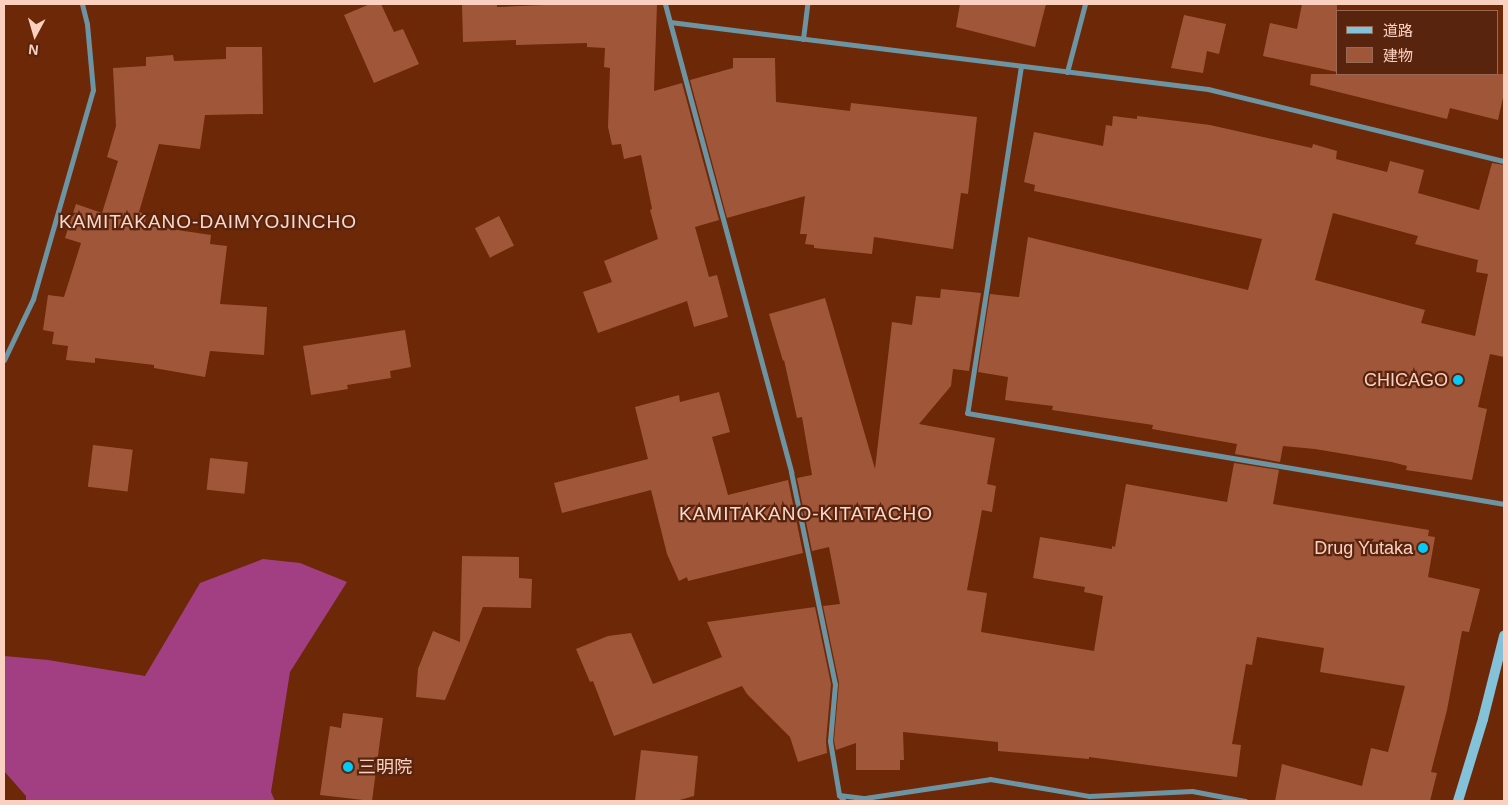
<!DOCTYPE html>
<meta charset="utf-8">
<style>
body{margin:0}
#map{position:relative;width:1508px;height:805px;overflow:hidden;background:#6c2807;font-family:Helvetica,"Noto Sans JP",sans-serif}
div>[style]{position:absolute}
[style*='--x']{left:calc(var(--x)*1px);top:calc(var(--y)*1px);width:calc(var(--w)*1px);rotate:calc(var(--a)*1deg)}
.forest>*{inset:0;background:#a23f82}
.building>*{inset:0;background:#a05739;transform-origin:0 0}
.street>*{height:5px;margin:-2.5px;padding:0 2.5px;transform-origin:2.5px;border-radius:2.5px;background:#6d94a2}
.secondary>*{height:10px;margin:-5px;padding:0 5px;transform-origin:5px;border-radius:5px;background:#83c2d8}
.dots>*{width:14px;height:14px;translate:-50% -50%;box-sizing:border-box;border:2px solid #59240e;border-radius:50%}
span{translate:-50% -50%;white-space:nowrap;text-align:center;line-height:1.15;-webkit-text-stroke:4.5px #59240e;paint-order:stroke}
.poi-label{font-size:18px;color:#fad0c0}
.right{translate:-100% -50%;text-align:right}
.left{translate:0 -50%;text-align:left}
.neighbourhood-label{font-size:19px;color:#fad8cb;letter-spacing:1px}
.frame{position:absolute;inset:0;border:5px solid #fad0c0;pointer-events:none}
.legend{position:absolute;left:1336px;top:10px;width:162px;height:65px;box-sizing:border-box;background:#59240e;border:1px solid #996955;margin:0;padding:6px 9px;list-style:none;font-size:15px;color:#fad0c0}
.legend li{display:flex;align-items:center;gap:10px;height:25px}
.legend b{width:25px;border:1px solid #996955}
.north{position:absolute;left:10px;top:10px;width:50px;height:50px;-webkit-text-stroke:4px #59240e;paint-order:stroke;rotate:186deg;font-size:14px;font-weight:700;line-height:20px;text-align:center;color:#fad0c0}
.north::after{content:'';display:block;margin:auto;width:18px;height:22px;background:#fad0c0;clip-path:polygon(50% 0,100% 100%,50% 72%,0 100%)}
</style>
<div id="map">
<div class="forest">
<div style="clip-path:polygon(263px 559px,300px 563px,347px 582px,290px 672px,271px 792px,275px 801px,26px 801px,26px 796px,4px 771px,4px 656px,48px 660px,145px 676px,200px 583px)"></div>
</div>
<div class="building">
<div style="clip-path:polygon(370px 4px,381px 4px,394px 32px,403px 29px,419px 64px,374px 83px,344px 15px)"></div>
<div style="clip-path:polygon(497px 4px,497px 7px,569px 4px,657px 4px,654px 91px,682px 83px,719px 220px,695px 227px,709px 277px,717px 275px,728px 317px,694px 327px,687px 301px,598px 333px,583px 292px,612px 282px,604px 261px,658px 239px,650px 210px,652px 209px,641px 155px,624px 159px,621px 144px,612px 145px,608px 127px,610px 68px,604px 67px,605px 48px,587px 47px,587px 43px,516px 45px,516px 40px,463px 42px,462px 5px)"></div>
<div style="clip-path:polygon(960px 4px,1046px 4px,1035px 47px,956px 27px)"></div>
<div style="clip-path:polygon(1302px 4px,1337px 4px,1337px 72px,1263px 56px,1270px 23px,1297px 29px)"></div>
<div style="clip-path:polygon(1184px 15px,1226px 24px,1219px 54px,1207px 51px,1203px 73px,1171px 68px)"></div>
<div style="clip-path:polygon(226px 47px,262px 47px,263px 114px,205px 115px,200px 149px,159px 144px,139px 212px,147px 215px,144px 225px,211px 235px,210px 244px,227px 246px,220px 304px,267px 307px,264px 355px,210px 351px,205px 377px,154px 368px,154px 365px,95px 358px,95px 363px,66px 360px,68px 346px,52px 344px,54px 332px,43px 330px,48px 295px,64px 297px,81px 243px,65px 238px,76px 204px,102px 213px,118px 161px,107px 157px,116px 126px,113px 68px,146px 66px,146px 57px,173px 55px,174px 61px,226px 59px)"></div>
<div style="clip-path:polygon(733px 58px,775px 58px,776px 102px,850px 111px,851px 103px,977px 117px,968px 194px,961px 193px,953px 249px,874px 237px,872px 254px,814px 248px,814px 245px,805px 244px,807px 234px,800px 234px,805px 196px,727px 218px,690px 80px,733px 68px)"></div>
<div style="clip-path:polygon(1311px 74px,1504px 74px,1504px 93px,1498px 120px,1450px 108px,1447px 119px,1310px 85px)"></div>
<div style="clip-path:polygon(evenodd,1113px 116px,1137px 119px,1137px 116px,1210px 125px,1312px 148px,1313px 144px,1337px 151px,1336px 159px,1387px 172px,1390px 161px,1424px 170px,1418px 193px,1479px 210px,1492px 163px,1504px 165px,1504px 357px,1490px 354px,1478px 407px,1487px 409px,1472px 480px,1406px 470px,1407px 466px,1392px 462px,1315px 449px,1283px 446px,1280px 462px,1235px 454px,1237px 444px,1152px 429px,1153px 425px,1052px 410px,1053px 406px,1005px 400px,1008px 377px,978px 372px,990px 294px,1019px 297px,1028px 237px,1248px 290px,1262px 239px,1034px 191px,1035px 185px,1024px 182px,1034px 132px,1103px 146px,1106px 125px,1112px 126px,1113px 116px,1333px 213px,1418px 236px,1415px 244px,1478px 260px,1476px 272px,1488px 274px,1475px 336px,1421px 323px,1425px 310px,1315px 280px,1333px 213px)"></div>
<div style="left:499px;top:216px;width:33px;height:27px;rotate:63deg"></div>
<div style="clip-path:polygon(941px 289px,981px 293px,969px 371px,953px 369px,951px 386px,919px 424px,995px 438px,987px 484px,996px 486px,992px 512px,982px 510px,967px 590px,987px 593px,981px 632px,1094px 651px,1103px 596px,1084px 592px,1085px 587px,1033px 578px,1040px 537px,1112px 549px,1112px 546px,1115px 547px,1126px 484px,1227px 502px,1234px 463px,1279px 470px,1273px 504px,1429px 530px,1428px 536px,1435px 537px,1428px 577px,1480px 589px,1469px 632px,1462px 631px,1447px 710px,1431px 772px,1437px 773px,1430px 801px,1275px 801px,1282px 764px,1362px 786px,1371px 748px,1388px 752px,1405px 686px,1320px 672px,1324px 648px,1257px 637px,1252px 665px,1246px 664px,1232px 744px,1241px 745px,1237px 777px,1089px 757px,1089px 759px,998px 751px,998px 742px,903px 732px,904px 760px,900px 760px,900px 770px,856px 770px,856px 743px,836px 750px,834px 741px,839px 683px,823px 606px,840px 604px,829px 547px,812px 551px,797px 478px,812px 475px,802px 417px,797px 418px,784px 360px,783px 361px,769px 314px,825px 298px,875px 469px,892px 322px,912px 325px,916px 296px,940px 298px)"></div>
<div style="clip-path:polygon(405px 330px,411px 367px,390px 371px,391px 378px,347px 385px,348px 389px,311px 395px,303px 346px)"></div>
<div style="clip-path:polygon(719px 392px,730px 432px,712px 437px,728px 495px,788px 480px,803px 553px,688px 581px,687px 577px,679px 581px,667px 554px,651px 490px,562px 513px,554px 483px,648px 459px,635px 407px,679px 395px,680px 402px)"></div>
<div style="left:93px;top:445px;width:40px;height:42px;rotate:7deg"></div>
<div style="left:210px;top:458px;width:38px;height:32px;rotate:6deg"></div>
<div style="clip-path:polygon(462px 556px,519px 557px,519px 578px,532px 579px,531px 608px,483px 607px,445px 700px,416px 697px,418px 669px,433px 631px,460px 642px)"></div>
<div style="clip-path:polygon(815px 607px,831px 684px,826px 741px,827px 753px,798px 762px,790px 737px,747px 694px,742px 686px,614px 736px,593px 681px,590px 682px,576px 649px,608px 636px,631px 633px,653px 684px,722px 657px,707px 622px)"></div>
<div style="clip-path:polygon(343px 713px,383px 718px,372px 801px,320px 795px,330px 726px,341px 728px)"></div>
<div style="clip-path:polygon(641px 750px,698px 756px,694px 796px,676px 801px,635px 801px)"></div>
</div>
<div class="street">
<div style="--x:665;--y:4;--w:485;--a:74.9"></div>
<div style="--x:791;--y:472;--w:217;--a:78.3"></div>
<div style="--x:835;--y:684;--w:57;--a:95"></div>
<div style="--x:830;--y:741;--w:55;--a:80.5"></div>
<div style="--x:839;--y:795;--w:8;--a:50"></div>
<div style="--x:670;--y:22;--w:542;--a:7.1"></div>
<div style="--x:1208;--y:89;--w:305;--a:13.7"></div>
<div style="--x:803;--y:39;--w:35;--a:-83"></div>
<div style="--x:1021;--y:66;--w:351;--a:98.8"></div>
<div style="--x:967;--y:413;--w:545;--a:9.62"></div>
<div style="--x:1067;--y:72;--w:70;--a:-75.2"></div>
<div style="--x:4;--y:360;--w:68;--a:-64.6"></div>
<div style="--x:33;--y:299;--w:217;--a:-74"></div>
<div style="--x:93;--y:90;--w:66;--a:-95.2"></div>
<div style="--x:87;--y:24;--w:21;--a:-104"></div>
<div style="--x:839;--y:795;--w:26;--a:7"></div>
<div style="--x:865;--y:798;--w:126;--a:-8.6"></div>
<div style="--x:990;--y:779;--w:100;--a:9.7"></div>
<div style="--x:1089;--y:796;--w:103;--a:-2.8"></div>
<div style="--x:1192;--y:791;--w:54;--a:10.7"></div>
</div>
<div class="secondary">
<div style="--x:1458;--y:801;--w:86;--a:-73"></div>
<div style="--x:1483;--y:719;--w:86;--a:-75.8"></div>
</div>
<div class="dots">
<div style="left:1458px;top:380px;background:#02cbf9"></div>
<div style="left:1423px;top:548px;background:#02cbf9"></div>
<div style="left:348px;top:767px;background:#02cbf9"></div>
</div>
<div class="poi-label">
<span class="right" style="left:1448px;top:380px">CHICAGO</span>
<span class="right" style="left:1413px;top:548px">Drug Yutaka</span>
<span class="left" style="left:358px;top:767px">三明院</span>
</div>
<div class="neighbourhood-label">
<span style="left:208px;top:222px">KAMITAKANO-DAIMYOJINCHO</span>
<span style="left:806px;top:514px">KAMITAKANO-KITATACHO</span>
</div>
<div class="frame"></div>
<ul class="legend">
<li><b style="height:6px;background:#83c2d8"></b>道路</li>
<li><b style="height:14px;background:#a05739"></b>建物</li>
</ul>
<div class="north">N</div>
</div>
